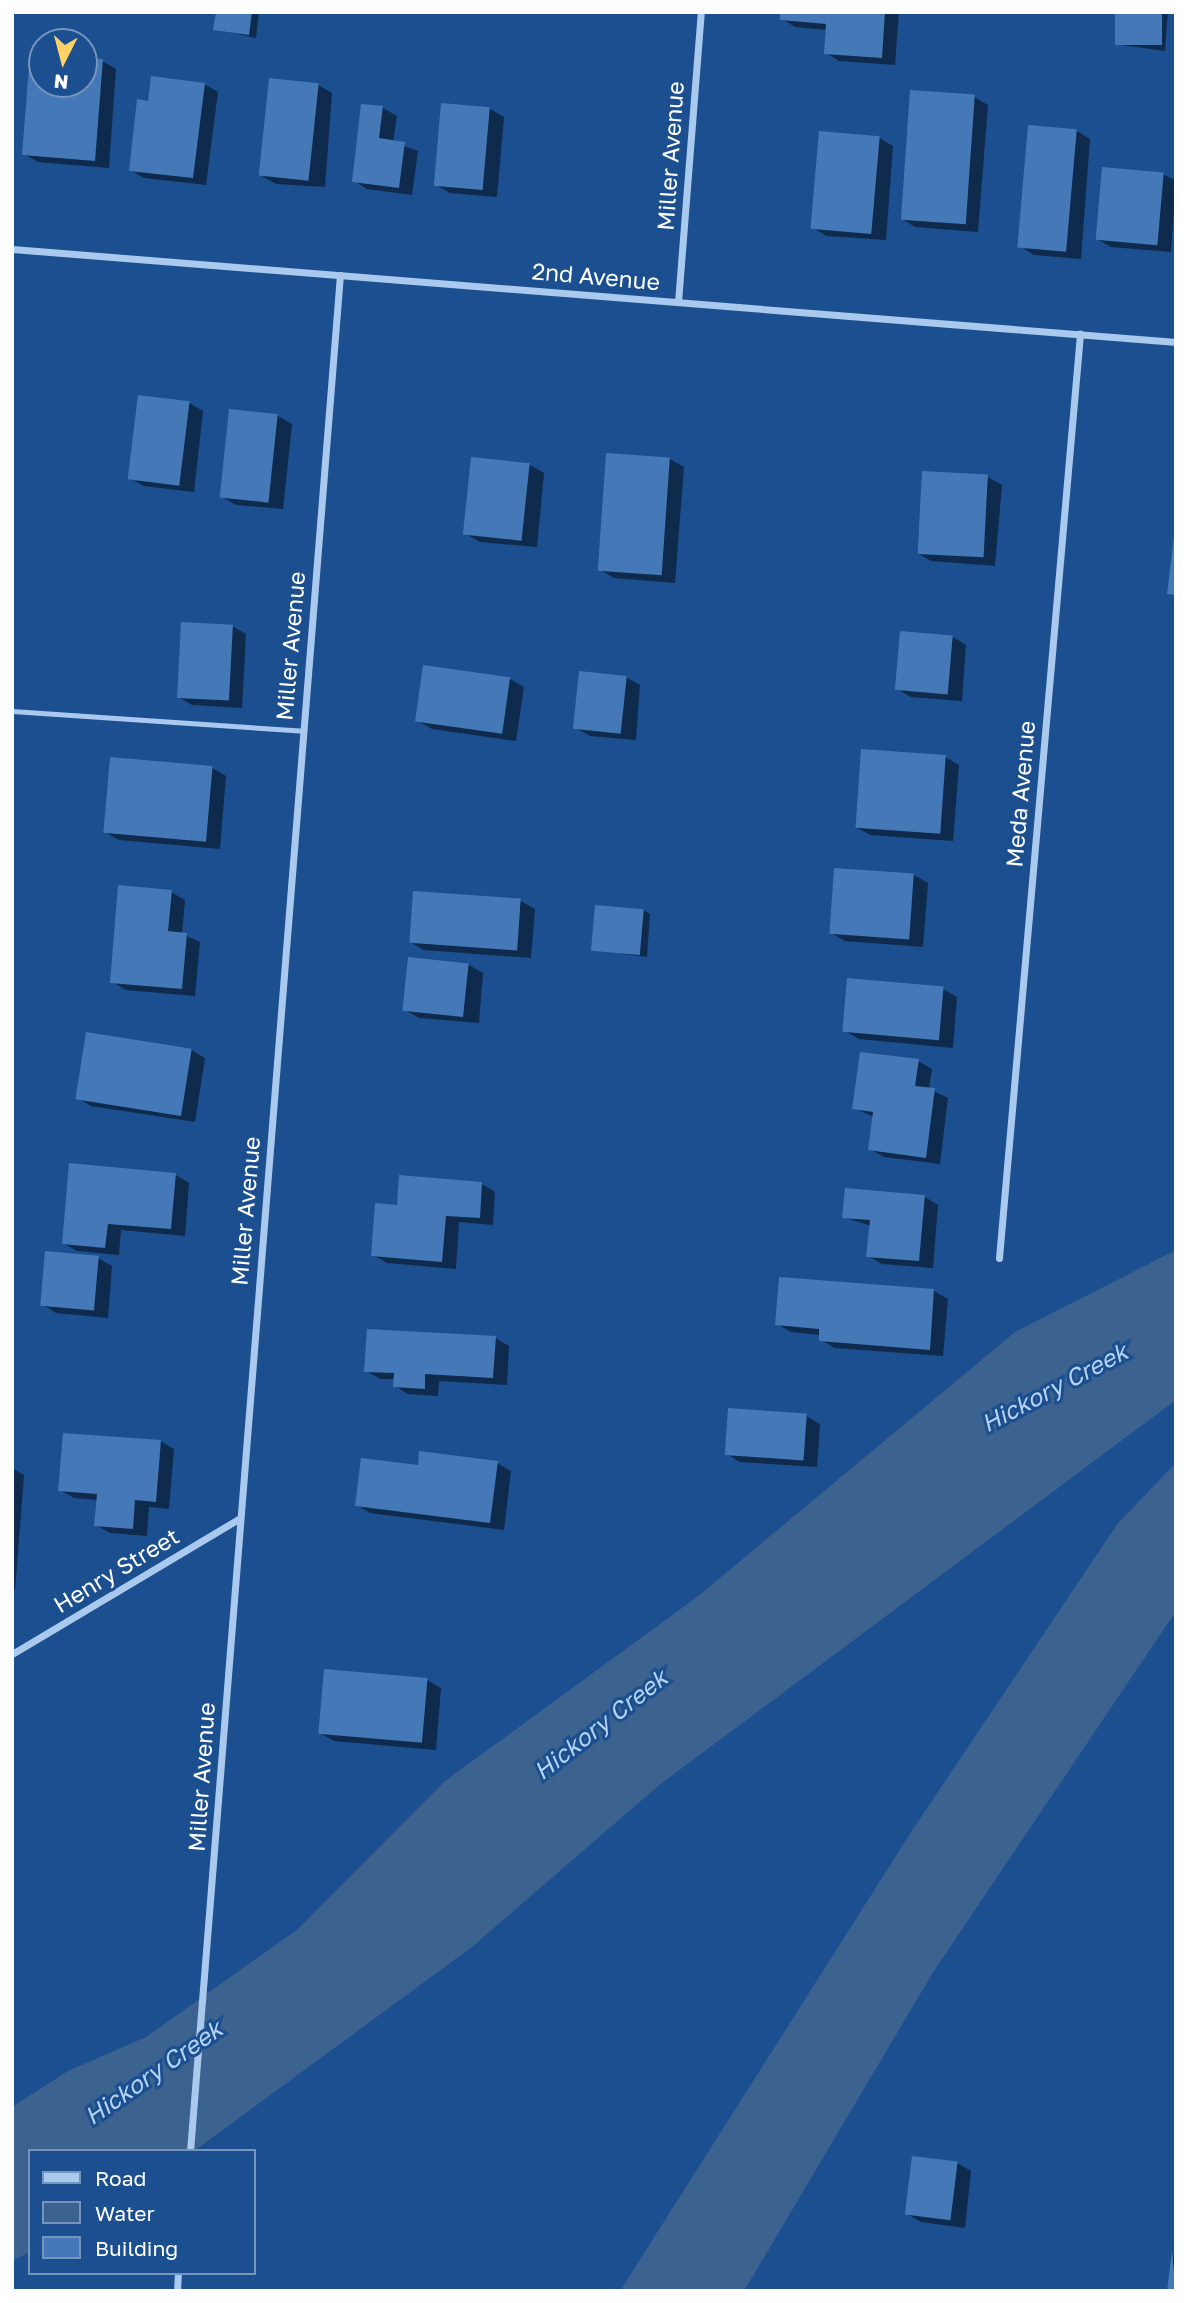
<!DOCTYPE html>
<style>
body{margin:0}
#map{position:relative;width:1188px;height:2303px;overflow:hidden;background:#1b4f8f;font-family:"Golos Text",sans-serif}
div>[style]{position:absolute}
[style*='--x']{left:calc(var(--x)*1px);top:calc(var(--y)*1px);width:calc(var(--w)*1px);rotate:calc(var(--a)*1deg)}
.water>*{inset:0;background:#3c6290}
.shadow>*{inset:0;background:#0007}
.building>*{inset:0;background:#4478b7;transform-origin:0 0}
.service>*{height:5px;margin:-2.5px;padding:0 2.5px;transform-origin:2.5px;border-radius:2.5px;background:#a9c9ee}
.minor>*{height:7px;margin:-3.5px;padding:0 3.5px;transform-origin:3.5px;border-radius:3.5px;background:#a9c9ee}
span{translate:-50% -50%;white-space:nowrap;text-align:center;line-height:1.15;-webkit-text-stroke:6px #1b4f8f;paint-order:stroke}
.street-label{font-size:23px;color:#fff}
.water-label{font-size:24px;color:#b5d3f5;font-style:italic}
.frame{position:absolute;inset:0;border:14px solid #fff;pointer-events:none}
.legend{position:absolute;left:28px;top:2149px;width:228px;height:126px;box-sizing:border-box;background:#1b4f8f;border:2px solid #7695bc;margin:0;padding:9px 12px;list-style:none;font-size:21px;color:#fff}
.legend li{display:flex;align-items:center;gap:14px;height:35px}
.legend b{width:35px;border:2px solid #7695bc}
.north{position:absolute;left:28px;top:28px;width:70px;height:70px;box-sizing:border-box;background:#1b4f8f;border:2px solid #7695bc;border-radius:50%;rotate:186deg;font-size:19px;font-weight:700;line-height:28px;text-align:center;color:#fff}
.north::after{content:'';display:block;margin:auto;width:24px;height:32px;background:#ffd166;clip-path:polygon(50% 0,100% 100%,50% 72%,0 100%)}
</style>
<div id="map">
<div class="water">
<div style="clip-path:polygon(1176px 1250px,1176px 1400px,658px 1786px,472px 1947px,194px 2151px,30px 2151px,30px 2252px,12px 2261px,12px 2107px,68px 2071px,146px 2037px,298px 1929px,445px 1781px,697px 1597px,1015px 1332px)"></div>
<div style="clip-path:polygon(1176px 1463px,1176px 1611px,932px 1974px,744px 2291px,620px 2291px,913px 1829px,1118px 1523px)"></div>
</div>
<div class="shadow">
<div style="clip-path:polygon(217px 12px,259px 12px,256px 38px,215px 29px)"></div>
<div style="clip-path:polygon(782px 12px,899px 12px,895px 65px,839px 61px,826px 53px,828px 30px,795px 27px,782px 19px)"></div>
<div style="clip-path:polygon(1117px 12px,1168px 12px,1165px 51px,1115px 44px)"></div>
<div style="clip-path:polygon(42px 57px,42px 84px,84px 84px,84px 60px,102px 61px,116px 69px,109px 168px,38px 162px,24px 154px)"></div>
<div style="clip-path:polygon(204px 84px,218px 92px,206px 185px,144px 178px,130px 170px,150px 103px)"></div>
<div style="clip-path:polygon(318px 85px,332px 93px,325px 187px,276px 184px,262px 176px)"></div>
<div style="clip-path:polygon(974px 97px,988px 105px,978px 232px,915px 227px,902px 219px)"></div>
<div style="clip-path:polygon(443px 105px,490px 109px,504px 117px,497px 197px,450px 193px,436px 185px)"></div>
<div style="clip-path:polygon(363px 106px,383px 108px,397px 116px,393px 142px,418px 151px,412px 195px,367px 189px,354px 181px)"></div>
<div style="clip-path:polygon(1077px 131px,1090px 139px,1081px 259px,1034px 255px,1021px 247px)"></div>
<div style="clip-path:polygon(879px 138px,893px 146px,886px 240px,827px 236px,813px 228px)"></div>
<div style="clip-path:polygon(1163px 174px,1176px 181px,1171px 252px,1111px 247px,1097px 239px)"></div>
<div style="clip-path:polygon(189px 403px,203px 411px,194px 492px,144px 486px,130px 478px)"></div>
<div style="clip-path:polygon(231px 411px,278px 416px,292px 424px,283px 509px,236px 505px,222px 497px)"></div>
<div style="clip-path:polygon(670px 459px,684px 467px,675px 583px,614px 578px,600px 570px)"></div>
<div style="clip-path:polygon(530px 465px,544px 473px,537px 547px,480px 542px,466px 534px)"></div>
<div style="clip-path:polygon(988px 477px,1002px 485px,995px 566px,931px 561px,917px 553px)"></div>
<div style="clip-path:polygon(232px 626px,246px 634px,242px 708px,192px 705px,178px 697px)"></div>
<div style="clip-path:polygon(953px 637px,966px 645px,962px 701px,911px 697px,897px 689px)"></div>
<div style="clip-path:polygon(626px 677px,640px 685px,636px 740px,590px 736px,576px 728px)"></div>
<div style="clip-path:polygon(510px 679px,524px 687px,516px 741px,432px 729px,418px 721px)"></div>
<div style="clip-path:polygon(945px 757px,959px 765px,953px 841px,870px 835px,856px 827px)"></div>
<div style="clip-path:polygon(212px 768px,226px 776px,220px 849px,119px 840px,105px 832px)"></div>
<div style="clip-path:polygon(914px 875px,928px 883px,923px 947px,845px 941px,831px 933px)"></div>
<div style="clip-path:polygon(171px 892px,185px 900px,182px 934px,200px 942px,195px 996px,126px 990px,112px 982px)"></div>
<div style="clip-path:polygon(521px 901px,535px 909px,531px 958px,424px 950px,410px 942px)"></div>
<div style="clip-path:polygon(644px 910px,650px 914px,647px 957px,594px 950px)"></div>
<div style="clip-path:polygon(409px 959px,469px 965px,483px 973px,479px 1023px,419px 1018px,405px 1010px)"></div>
<div style="clip-path:polygon(943px 989px,957px 997px,953px 1048px,859px 1039px,845px 1031px)"></div>
<div style="clip-path:polygon(191px 1050px,205px 1058px,195px 1122px,91px 1106px,78px 1098px)"></div>
<div style="clip-path:polygon(918px 1061px,932px 1069px,929px 1089px,948px 1098px,940px 1164px,884px 1157px,870px 1149px,874px 1117px,854px 1108px)"></div>
<div style="clip-path:polygon(176px 1175px,189px 1183px,185px 1236px,121px 1230px,119px 1255px,77px 1251px,63px 1243px)"></div>
<div style="clip-path:polygon(482px 1184px,495px 1192px,493px 1225px,459px 1222px,456px 1269px,387px 1263px,373px 1255px,399px 1207px)"></div>
<div style="clip-path:polygon(925px 1197px,938px 1205px,933px 1268px,882px 1264px,868px 1256px,871px 1226px,844px 1217px)"></div>
<div style="clip-path:polygon(98px 1258px,112px 1266px,108px 1318px,56px 1313px,43px 1305px)"></div>
<div style="clip-path:polygon(934px 1291px,948px 1299px,943px 1356px,835px 1348px,821px 1340px,821px 1335px,791px 1332px,777px 1324px)"></div>
<div style="clip-path:polygon(495px 1338px,509px 1346px,507px 1385px,439px 1381px,438px 1396px,408px 1394px,395px 1386px,395px 1379px,380px 1379px,366px 1371px)"></div>
<div style="clip-path:polygon(806px 1416px,820px 1424px,817px 1467px,740px 1462px,727px 1454px)"></div>
<div style="clip-path:polygon(160px 1441px,174px 1449px,169px 1509px,149px 1507px,147px 1536px,110px 1533px,96px 1525px,98px 1500px,74px 1498px,60px 1490px)"></div>
<div style="clip-path:polygon(497px 1463px,511px 1471px,504px 1530px,370px 1513px,357px 1505px)"></div>
<div style="clip-path:polygon(12px 1468px,24px 1475px,15px 1590px,12px 1589px)"></div>
<div style="clip-path:polygon(427px 1680px,441px 1688px,436px 1750px,334px 1741px,320px 1733px)"></div>
<div style="clip-path:polygon(957px 2163px,971px 2171px,965px 2228px,921px 2222px,907px 2214px)"></div>
<div style="clip-path:polygon(1174px 2253px,1176px 2291px,1169px 2291px)"></div>
</div>
<div class="building">
<div style="clip-path:polygon(216px 12px,252px 12px,249px 35px,213px 30px)"></div>
<div style="clip-path:polygon(780px 12px,885px 12px,882px 58px,824px 54px,826px 24px,780px 20px)"></div>
<div style="left:1115px;top:12px;width:47px;height:33px"></div>
<div style="clip-path:polygon(30px 54px,42px 55px,42px 84px,84px 84px,84px 58px,103px 59px,95px 161px,22px 155px)"></div>
<div style="clip-path:polygon(151px 76px,205px 83px,193px 178px,129px 171px,137px 99px,148px 101px)"></div>
<div style="left:269px;top:78px;width:50px;height:98px;rotate:6deg"></div>
<div style="left:910px;top:90px;width:65px;height:130px;rotate:4deg"></div>
<div style="left:441px;top:103px;width:49px;height:83px;rotate:5deg"></div>
<div style="clip-path:polygon(361px 104px,383px 106px,379px 138px,405px 142px,399px 188px,352px 182px)"></div>
<div style="left:1028px;top:125px;width:49px;height:123px;rotate:5deg"></div>
<div style="left:819px;top:131px;width:61px;height:98px;rotate:5deg"></div>
<div style="left:1102px;top:167px;width:62px;height:73px;rotate:5deg"></div>
<div style="left:138px;top:395px;width:52px;height:85px;rotate:7deg"></div>
<div style="left:229px;top:409px;width:49px;height:89px;rotate:6deg"></div>
<div style="left:606px;top:453px;width:64px;height:118px;rotate:4deg"></div>
<div style="left:471px;top:457px;width:59px;height:78px;rotate:6deg"></div>
<div style="left:922px;top:471px;width:66px;height:83px;rotate:3deg"></div>
<div style="clip-path:polygon(1174px 536px,1176px 536px,1176px 595px,1167px 594px)"></div>
<div style="left:181px;top:622px;width:52px;height:76px;rotate:3deg"></div>
<div style="left:900px;top:631px;width:53px;height:59px;rotate:5deg"></div>
<div style="left:423px;top:665px;width:88px;height:57px;rotate:8deg"></div>
<div style="left:579px;top:671px;width:48px;height:58px;rotate:6deg"></div>
<div style="left:861px;top:749px;width:85px;height:79px;rotate:4deg"></div>
<div style="left:110px;top:757px;width:103px;height:76px;rotate:5deg"></div>
<div style="left:834px;top:868px;width:80px;height:66px;rotate:4deg"></div>
<div style="clip-path:polygon(118px 885px,172px 890px,168px 931px,187px 933px,182px 989px,110px 983px)"></div>
<div style="left:413px;top:891px;width:108px;height:52px;rotate:4deg"></div>
<div style="left:595px;top:905px;width:49px;height:46px;rotate:5deg"></div>
<div style="left:408px;top:957px;width:61px;height:54px;rotate:6deg"></div>
<div style="left:847px;top:978px;width:97px;height:54px;rotate:5deg"></div>
<div style="left:86px;top:1032px;width:107px;height:68px;rotate:9deg"></div>
<div style="clip-path:polygon(860px 1052px,919px 1059px,915px 1086px,935px 1088px,926px 1158px,868px 1150px,873px 1112px,852px 1109px)"></div>
<div style="clip-path:polygon(69px 1163px,176px 1173px,171px 1229px,108px 1224px,105px 1248px,62px 1244px)"></div>
<div style="clip-path:polygon(399px 1175px,482px 1182px,480px 1218px,446px 1216px,442px 1262px,371px 1256px,375px 1203px,397px 1205px)"></div>
<div style="clip-path:polygon(845px 1188px,925px 1195px,919px 1261px,866px 1257px,870px 1220px,842px 1218px)"></div>
<div style="left:45px;top:1251px;width:54px;height:55px;rotate:5deg"></div>
<div style="clip-path:polygon(779px 1277px,934px 1289px,930px 1350px,819px 1341px,819px 1329px,775px 1325px)"></div>
<div style="clip-path:polygon(367px 1329px,496px 1336px,493px 1378px,425px 1374px,425px 1389px,393px 1387px,394px 1373px,364px 1372px)"></div>
<div style="left:728px;top:1408px;width:79px;height:47px;rotate:4deg"></div>
<div style="clip-path:polygon(63px 1433px,161px 1440px,156px 1502px,135px 1500px,133px 1529px,94px 1526px,97px 1494px,58px 1491px)"></div>
<div style="clip-path:polygon(419px 1451px,498px 1461px,490px 1523px,355px 1506px,361px 1458px,418px 1465px)"></div>
<div style="left:324px;top:1669px;width:104px;height:65px;rotate:5deg"></div>
<div style="left:912px;top:2156px;width:46px;height:59px;rotate:7deg"></div>
<div style="clip-path:polygon(1172px 2251px,1176px 2291px,1167px 2291px)"></div>
</div>
<div class="service">
<div style="--x:12;--y:711;--w:292;--a:3.9"></div>
</div>
<div class="minor">
<div style="--x:12;--y:249;--w:1168;--a:4.57"></div>
<div style="--x:678;--y:302;--w:291;--a:-85.5"></div>
<div style="--x:999;--y:1258;--w:928;--a:-84.99"></div>
<div style="--x:12;--y:1654;--w:265;--a:-30.8"></div>
<div style="--x:190;--y:2151;--w:1882;--a:-85.43"></div>
<div style="--x:177;--y:2291;--w:18;--a:-87"></div>
</div>
<div class="street-label">
<span style="left:670px;top:156px;rotate:-86deg">Miller Avenue</span>
<span style="left:596px;top:276px;rotate:5deg">2nd Avenue</span>
<span style="left:290px;top:646px;rotate:-85deg">Miller Avenue</span>
<span style="left:1020px;top:794px;rotate:-85deg">Meda Avenue</span>
<span style="left:245px;top:1211px;rotate:-85deg">Miller Avenue</span>
<span style="left:116px;top:1570px;rotate:-31deg">Henry Street</span>
<span style="left:201px;top:1777px;rotate:-86deg">Miller Avenue</span>
</div>
<div class="water-label">
<span style="left:1054px;top:1387px;rotate:-28deg">Hickory Creek</span>
<span style="left:600px;top:1724px;rotate:-38deg">Hickory Creek</span>
<span style="left:153px;top:2072px;rotate:-35deg">Hickory Creek</span>
</div>
<div class="frame"></div>
<ul class="legend">
<li><b style="height:9px;background:#a9c9ee"></b>Road</li>
<li><b style="height:19px;background:#3c6290"></b>Water</li>
<li><b style="height:19px;background:#4478b7"></b>Building</li>
</ul>
<div class="north">N</div>
</div>
